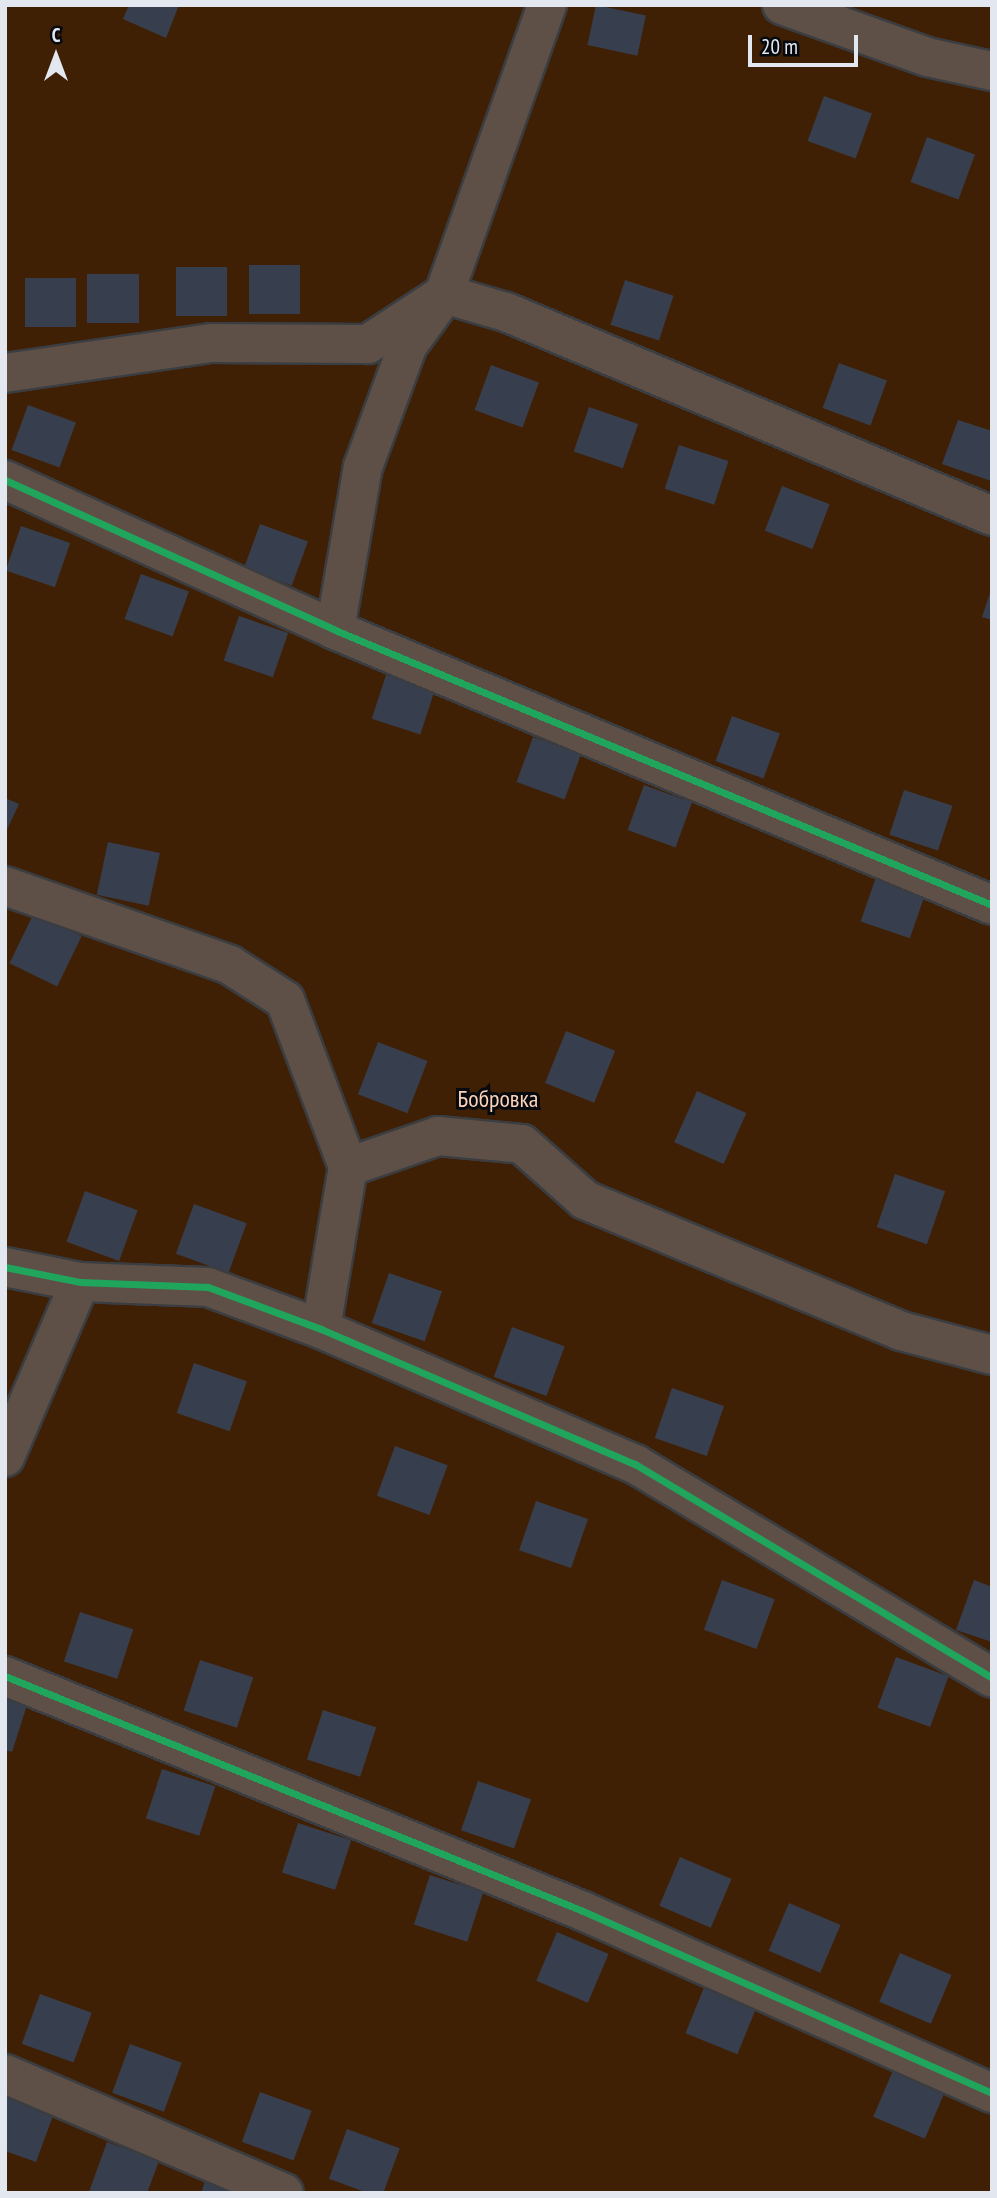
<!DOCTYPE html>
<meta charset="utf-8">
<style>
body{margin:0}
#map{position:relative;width:997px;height:2198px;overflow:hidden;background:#1d2026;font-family:"PT Sans Narrow",sans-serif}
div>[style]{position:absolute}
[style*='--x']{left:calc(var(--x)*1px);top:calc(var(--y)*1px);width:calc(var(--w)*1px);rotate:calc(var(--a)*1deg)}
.green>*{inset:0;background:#402005;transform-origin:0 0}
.building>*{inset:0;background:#373e4e;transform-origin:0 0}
.roads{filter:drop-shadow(2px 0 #3a3d41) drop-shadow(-2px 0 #3a3d41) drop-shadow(0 2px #3a3d41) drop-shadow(0 -2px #3a3d41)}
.minor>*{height:38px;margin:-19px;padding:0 19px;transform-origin:19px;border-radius:19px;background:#5e5046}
.cycleway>*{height:7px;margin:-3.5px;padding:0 3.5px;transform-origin:3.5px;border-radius:3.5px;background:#20a55d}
span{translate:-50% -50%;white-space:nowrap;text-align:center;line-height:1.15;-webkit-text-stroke:6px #06090e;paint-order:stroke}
.park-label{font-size:24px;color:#fdd2b7}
.frame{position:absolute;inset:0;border:7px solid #e3e7ef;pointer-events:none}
.north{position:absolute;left:21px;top:21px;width:70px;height:70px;-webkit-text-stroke:5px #06090e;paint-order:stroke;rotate:0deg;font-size:19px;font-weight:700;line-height:28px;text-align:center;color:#e3e7ef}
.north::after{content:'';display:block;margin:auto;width:24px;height:32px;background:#e3e7ef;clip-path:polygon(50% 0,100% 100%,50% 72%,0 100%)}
.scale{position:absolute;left:748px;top:35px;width:110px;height:32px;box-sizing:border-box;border:4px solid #e3e7ef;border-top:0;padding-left:9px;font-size:21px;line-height:24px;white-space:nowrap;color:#e3e7ef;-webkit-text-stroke:5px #06090e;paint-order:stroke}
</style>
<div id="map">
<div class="green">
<div style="left:5px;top:5px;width:987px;height:2188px"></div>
</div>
<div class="building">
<div style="clip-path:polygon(129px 5px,179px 5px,166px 38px,123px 19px)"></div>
<div style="left:596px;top:5px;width:51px;height:41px;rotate:12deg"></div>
<div style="left:824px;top:96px;width:51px;height:48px;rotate:20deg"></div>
<div style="left:927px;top:137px;width:51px;height:48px;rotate:20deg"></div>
<div style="left:249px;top:265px;width:51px;height:49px"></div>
<div style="left:176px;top:267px;width:51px;height:49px"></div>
<div style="left:87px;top:274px;width:52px;height:49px"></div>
<div style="left:25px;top:278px;width:51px;height:49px"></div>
<div style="left:625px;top:280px;width:51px;height:47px;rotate:18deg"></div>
<div style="left:839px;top:363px;width:51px;height:48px;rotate:20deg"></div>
<div style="left:491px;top:365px;width:51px;height:48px;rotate:20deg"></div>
<div style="left:28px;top:405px;width:51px;height:48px;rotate:20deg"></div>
<div style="left:589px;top:407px;width:52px;height:47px;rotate:19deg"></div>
<div style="clip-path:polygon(958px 420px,992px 431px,991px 481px,942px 464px)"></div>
<div style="left:679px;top:445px;width:52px;height:46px;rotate:18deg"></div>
<div style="left:782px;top:486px;width:51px;height:48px;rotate:21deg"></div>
<div style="left:260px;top:524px;width:51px;height:47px;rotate:20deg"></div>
<div style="left:21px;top:526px;width:52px;height:47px;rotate:19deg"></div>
<div style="left:141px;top:574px;width:51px;height:48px;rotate:20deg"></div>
<div style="clip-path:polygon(991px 590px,992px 590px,992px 620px,982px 617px)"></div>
<div style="left:239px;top:616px;width:52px;height:47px;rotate:19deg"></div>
<div style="left:386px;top:675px;width:51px;height:46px;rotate:18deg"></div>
<div style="left:732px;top:716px;width:51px;height:48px;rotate:20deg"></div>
<div style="left:533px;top:737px;width:51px;height:48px;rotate:20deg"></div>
<div style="left:644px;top:785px;width:51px;height:48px;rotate:20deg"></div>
<div style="left:904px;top:790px;width:51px;height:47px;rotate:18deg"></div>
<div style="clip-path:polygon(5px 798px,19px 804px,5px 834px)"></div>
<div style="left:108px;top:842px;width:53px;height:54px;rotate:12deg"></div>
<div style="left:876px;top:877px;width:52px;height:47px;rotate:19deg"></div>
<div style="left:34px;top:913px;width:53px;height:56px;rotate:26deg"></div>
<div style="left:566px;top:1031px;width:53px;height:56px;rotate:22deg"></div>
<div style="left:378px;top:1042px;width:53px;height:56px;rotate:21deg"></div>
<div style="left:697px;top:1091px;width:54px;height:56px;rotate:24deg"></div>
<div style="left:895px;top:1174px;width:53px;height:56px;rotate:19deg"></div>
<div style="left:85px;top:1191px;width:56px;height:54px;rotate:20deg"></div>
<div style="left:194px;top:1204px;width:56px;height:53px;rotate:20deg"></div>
<div style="left:389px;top:1273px;width:56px;height:53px;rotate:19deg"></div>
<div style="left:512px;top:1327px;width:56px;height:53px;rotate:20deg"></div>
<div style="left:194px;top:1363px;width:56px;height:53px;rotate:19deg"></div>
<div style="left:672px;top:1388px;width:55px;height:53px;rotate:19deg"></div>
<div style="left:395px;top:1446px;width:56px;height:53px;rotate:20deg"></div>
<div style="left:536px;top:1501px;width:55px;height:52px;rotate:19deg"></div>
<div style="left:722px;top:1580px;width:56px;height:53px;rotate:20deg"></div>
<div style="clip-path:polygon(974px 1580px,992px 1587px,992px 1642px,956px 1630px)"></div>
<div style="left:80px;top:1612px;width:56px;height:52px;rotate:18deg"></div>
<div style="left:896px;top:1657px;width:56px;height:54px;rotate:20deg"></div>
<div style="left:200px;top:1660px;width:56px;height:53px;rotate:18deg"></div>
<div style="clip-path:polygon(5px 1694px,28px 1702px,12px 1752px,5px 1750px)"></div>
<div style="left:323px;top:1710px;width:56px;height:52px;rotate:18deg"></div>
<div style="left:162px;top:1769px;width:56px;height:52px;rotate:18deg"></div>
<div style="left:478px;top:1781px;width:56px;height:52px;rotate:19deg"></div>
<div style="left:298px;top:1823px;width:56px;height:52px;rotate:18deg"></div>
<div style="left:680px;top:1857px;width:56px;height:53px;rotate:23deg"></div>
<div style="left:430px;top:1875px;width:56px;height:52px;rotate:18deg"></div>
<div style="left:789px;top:1903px;width:56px;height:52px;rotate:23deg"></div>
<div style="left:557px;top:1932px;width:56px;height:53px;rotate:23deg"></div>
<div style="left:900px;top:1953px;width:56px;height:53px;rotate:23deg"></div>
<div style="left:705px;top:1985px;width:56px;height:52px;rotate:22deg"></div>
<div style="left:40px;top:1994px;width:55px;height:53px;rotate:20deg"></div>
<div style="left:130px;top:2044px;width:55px;height:52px;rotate:20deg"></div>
<div style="left:894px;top:2068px;width:56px;height:53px;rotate:23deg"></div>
<div style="left:260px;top:2092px;width:55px;height:53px;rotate:20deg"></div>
<div style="clip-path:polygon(5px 2095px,54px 2113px,36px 2162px,5px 2151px)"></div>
<div style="left:347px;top:2129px;width:56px;height:53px;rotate:20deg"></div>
<div style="clip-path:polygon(107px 2142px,159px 2161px,147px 2193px,89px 2192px)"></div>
<div style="clip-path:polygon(207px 2175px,255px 2193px,201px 2193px)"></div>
</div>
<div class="roads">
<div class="minor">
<div style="--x:547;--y:5;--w:307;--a:109.6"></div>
<div style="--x:444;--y:294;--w:65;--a:16.2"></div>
<div style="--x:506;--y:312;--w:527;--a:22.77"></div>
<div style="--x:782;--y:5;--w:154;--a:19.7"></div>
<div style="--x:927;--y:57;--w:66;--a:12.2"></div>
<div style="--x:5;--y:373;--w:208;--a:-8.3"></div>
<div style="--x:211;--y:343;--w:157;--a:0.4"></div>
<div style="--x:368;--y:344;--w:91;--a:-33.3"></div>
<div style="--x:5;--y:480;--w:362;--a:24.4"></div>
<div style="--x:335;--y:630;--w:712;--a:22.71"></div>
<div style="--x:335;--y:630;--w:165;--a:-80.3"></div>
<div style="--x:363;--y:467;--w:130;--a:-69.8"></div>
<div style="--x:408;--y:345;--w:46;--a:-53.9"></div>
<div style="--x:5;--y:886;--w:238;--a:19.3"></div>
<div style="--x:230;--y:965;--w:65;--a:32.5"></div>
<div style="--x:285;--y:1000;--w:178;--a:69.3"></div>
<div style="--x:348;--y:1167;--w:164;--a:99.5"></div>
<div style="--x:348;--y:1167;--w:95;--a:-19"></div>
<div style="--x:438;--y:1136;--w:84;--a:5.4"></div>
<div style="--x:522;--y:1144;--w:84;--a:41.6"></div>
<div style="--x:585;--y:1200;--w:342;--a:22.5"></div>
<div style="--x:901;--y:1331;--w:94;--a:14.8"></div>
<div style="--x:5;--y:1267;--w:76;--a:11.3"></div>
<div style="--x:80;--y:1282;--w:128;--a:2.2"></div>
<div style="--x:208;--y:1287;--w:121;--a:20.4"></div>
<div style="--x:321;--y:1329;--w:342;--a:23.3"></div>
<div style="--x:635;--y:1464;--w:416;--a:30.9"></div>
<div style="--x:5;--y:1457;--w:190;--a:-66.8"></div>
<div style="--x:5;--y:1676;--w:624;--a:22.13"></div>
<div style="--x:583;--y:1911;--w:448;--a:24"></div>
<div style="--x:5;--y:2074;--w:303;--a:23.1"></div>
</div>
</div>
<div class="cycleway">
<div style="--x:5;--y:480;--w:362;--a:24.4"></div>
<div style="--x:335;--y:630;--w:712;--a:22.71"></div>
<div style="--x:5;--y:1267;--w:76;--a:11.3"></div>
<div style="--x:80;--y:1282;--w:128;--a:2.2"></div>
<div style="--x:208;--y:1287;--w:121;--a:20.4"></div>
<div style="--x:321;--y:1329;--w:342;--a:23.3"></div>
<div style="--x:635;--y:1464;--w:416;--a:30.9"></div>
<div style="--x:5;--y:1676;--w:624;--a:22.13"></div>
<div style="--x:583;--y:1911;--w:448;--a:24"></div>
</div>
<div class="park-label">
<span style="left:498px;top:1099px">Бобровка</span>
</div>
<div class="frame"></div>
<div class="north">С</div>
<div class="scale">20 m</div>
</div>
